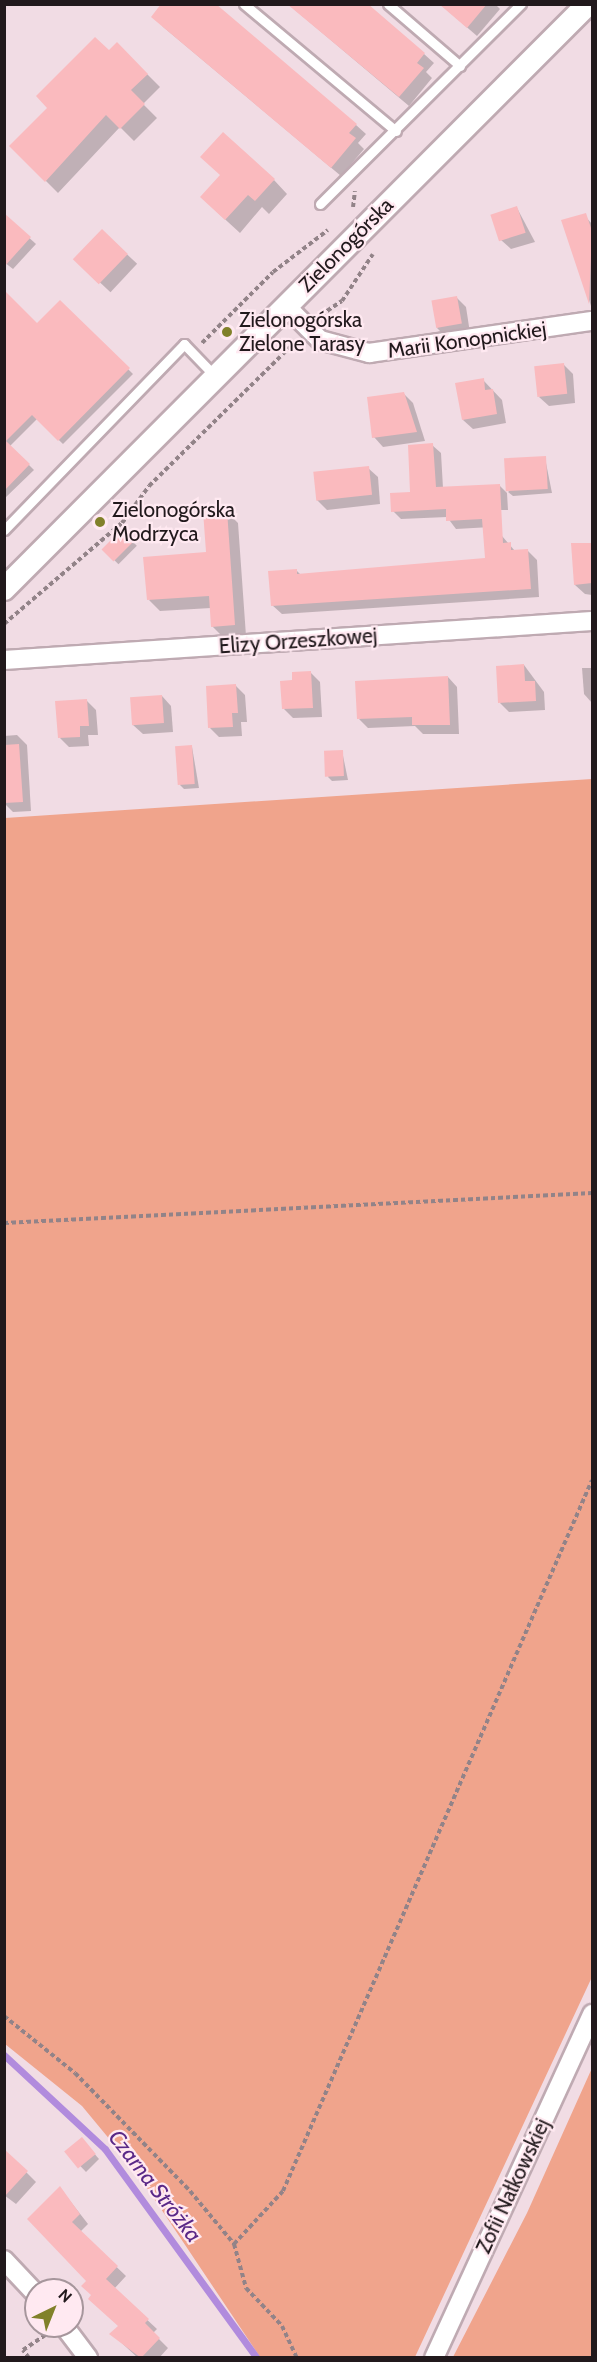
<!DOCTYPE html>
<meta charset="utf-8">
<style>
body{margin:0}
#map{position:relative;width:597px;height:2362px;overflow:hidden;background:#f1dce4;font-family:Cabin,sans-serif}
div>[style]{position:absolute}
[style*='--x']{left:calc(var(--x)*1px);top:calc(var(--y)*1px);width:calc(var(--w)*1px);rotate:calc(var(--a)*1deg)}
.green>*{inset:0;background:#f0a48c}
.shadow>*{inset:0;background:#0003;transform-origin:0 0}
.stream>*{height:7px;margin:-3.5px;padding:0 3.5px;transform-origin:3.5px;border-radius:3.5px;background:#b18bdd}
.building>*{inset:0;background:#fababe;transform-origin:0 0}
.path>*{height:4px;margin-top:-2px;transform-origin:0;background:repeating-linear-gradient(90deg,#928388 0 4.5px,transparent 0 7.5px)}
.roads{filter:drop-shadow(2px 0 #bfaab2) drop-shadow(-2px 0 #bfaab2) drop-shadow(0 2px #bfaab2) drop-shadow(0 -2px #bfaab2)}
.service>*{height:9px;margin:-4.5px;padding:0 4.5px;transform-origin:4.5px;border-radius:4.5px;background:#fff}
.minor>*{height:18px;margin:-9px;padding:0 9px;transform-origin:9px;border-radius:9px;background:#fff}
.tertiary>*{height:22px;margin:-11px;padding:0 11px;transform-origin:11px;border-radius:11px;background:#fff}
.dots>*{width:16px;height:16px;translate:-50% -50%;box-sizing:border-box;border:3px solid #ffe9f1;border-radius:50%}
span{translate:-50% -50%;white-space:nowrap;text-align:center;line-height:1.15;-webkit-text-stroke:4.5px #ffe9f1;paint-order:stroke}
.street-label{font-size:21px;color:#21191c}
.poi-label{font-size:21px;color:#21191c}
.left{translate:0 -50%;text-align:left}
.water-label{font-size:22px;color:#5a2887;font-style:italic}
.frame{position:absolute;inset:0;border:6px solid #21191c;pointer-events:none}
.north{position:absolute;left:24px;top:2278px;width:60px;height:60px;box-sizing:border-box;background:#ffe9f1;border:2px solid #a6969c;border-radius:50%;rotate:43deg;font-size:16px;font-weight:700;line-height:24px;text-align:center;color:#21191c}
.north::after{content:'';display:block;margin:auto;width:21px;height:27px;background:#81812a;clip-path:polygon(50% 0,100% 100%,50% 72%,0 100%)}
</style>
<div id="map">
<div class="green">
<div style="clip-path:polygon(592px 779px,592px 1977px,415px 2357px,260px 2357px,135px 2170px,82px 2106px,5px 2044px,5px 818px)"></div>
<div style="clip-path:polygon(592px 2068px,592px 2357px,453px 2357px,527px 2213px)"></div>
</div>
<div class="shadow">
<div style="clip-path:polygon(288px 4px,424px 54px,434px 63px,426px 72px,432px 78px,409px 106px)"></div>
<div style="clip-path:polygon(440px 4px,495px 4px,500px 9px,477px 36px)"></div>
<div style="clip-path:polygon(162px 26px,356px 125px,366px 134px,358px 143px,364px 149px,341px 176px)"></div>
<div style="clip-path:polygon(117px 44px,160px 87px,143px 104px,157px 118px,134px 141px,120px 127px,58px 193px,11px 146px)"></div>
<div style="clip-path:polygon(274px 180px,287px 194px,269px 214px,262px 207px,240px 233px,216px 211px)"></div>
<div style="clip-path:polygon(517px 208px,535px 242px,511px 249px,501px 240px)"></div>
<div style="clip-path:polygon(4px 215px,36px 244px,13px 269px,4px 262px)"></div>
<div style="clip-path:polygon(584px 215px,592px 224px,592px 309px,563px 221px)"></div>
<div style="left:102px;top:231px;width:48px;height:39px;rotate:43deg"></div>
<div style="clip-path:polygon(4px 292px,37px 325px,60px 302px,133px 374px,63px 444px,37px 419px,10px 446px,34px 470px,4px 499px)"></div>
<div style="clip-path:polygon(456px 297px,466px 307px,470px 333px,447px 338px,437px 328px)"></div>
<div style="clip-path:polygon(564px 365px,573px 374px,575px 403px,549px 406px,539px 397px)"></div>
<div style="clip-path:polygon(483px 380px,502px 400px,506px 423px,473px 429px,463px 420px)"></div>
<div style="clip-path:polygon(403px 393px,413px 403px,425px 441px,383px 447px,374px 437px)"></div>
<div style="clip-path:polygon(432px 445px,441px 453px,443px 488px,499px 485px,507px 493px,508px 510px,490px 510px,491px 527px,456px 529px,447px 517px,401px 519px,393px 511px,412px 493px)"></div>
<div style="clip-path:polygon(545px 458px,552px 493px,513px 496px,508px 492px)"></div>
<div style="clip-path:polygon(368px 468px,378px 477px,380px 504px,327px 510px,317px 500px)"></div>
<div style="clip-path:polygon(226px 511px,238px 523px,246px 636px,224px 638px,212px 626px,211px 608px,160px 611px,149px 600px,207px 553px)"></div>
<div style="left:122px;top:531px;width:21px;height:26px;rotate:45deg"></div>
<div style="clip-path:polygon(502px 536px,515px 551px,527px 550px,537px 560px,539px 597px,282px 614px,272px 605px,296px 570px,301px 575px,487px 560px)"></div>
<div style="clip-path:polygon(592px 544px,592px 595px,585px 594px,575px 585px,573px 545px)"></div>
<div style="clip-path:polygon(524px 665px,544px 692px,545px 710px,509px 712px,500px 703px)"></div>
<div style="clip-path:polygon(582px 668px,592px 668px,592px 703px,584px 694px)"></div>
<div style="clip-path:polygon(310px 672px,320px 682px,322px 717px,293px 718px,284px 709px)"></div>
<div style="clip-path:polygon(448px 677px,457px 687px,459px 734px,423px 734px,415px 726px,368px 728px,359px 719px)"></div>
<div style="clip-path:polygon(236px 686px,245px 695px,247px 722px,241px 722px,242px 736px,219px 737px,210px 728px)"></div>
<div style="clip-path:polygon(162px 696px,171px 706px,173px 732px,143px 734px,133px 725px)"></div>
<div style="clip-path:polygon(87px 701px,96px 710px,98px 735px,88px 735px,89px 746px,69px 747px,60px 738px)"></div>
<div style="clip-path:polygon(17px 735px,27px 745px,31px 811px,13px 812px,4px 803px,4px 736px)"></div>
<div style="clip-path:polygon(192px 747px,199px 788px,184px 789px,180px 785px)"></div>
<div style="clip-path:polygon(342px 751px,348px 780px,332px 781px,328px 777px)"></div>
<div style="clip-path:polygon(86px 2144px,99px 2159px,86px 2172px,68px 2153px)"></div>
<div style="clip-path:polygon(4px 2150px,36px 2182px,16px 2204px,4px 2195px)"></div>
<div style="clip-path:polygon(60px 2188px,88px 2224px,80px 2232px,126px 2276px,114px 2289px,157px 2329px,153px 2333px,168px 2348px,159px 2358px,138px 2358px,112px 2334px,120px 2326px,93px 2296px)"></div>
</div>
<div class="stream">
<div style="--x:4;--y:2055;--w:138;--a:42.9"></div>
<div style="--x:105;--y:2149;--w:258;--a:54"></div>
</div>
<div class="building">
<div style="clip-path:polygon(161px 4px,216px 4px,357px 124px,349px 133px,356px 138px,331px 168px,151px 17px)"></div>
<div style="clip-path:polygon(287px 4px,368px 4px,425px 53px,417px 63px,424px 68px,399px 97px)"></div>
<div style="clip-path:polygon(439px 4px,487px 4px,467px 28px)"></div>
<div style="clip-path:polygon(95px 37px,109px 50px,117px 42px,148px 74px,131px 90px,145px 104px,120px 129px,106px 115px,45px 182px,9px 146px,47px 108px,36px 96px)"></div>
<div style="clip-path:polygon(223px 132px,275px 179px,255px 201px,248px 195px,225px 220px,200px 197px,220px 175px,200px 157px)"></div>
<div style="left:517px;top:206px;width:28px;height:28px;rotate:72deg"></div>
<div style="clip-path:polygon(4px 213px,31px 237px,4px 267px)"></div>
<div style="clip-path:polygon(586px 213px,592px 231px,589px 304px,561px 220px)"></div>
<div style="left:102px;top:229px;width:36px;height:42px;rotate:44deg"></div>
<div style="clip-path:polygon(4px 290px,37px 323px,60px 300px,130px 368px,58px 441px,32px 415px,6px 441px,30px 464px,4px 491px)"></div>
<div style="left:457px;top:296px;width:28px;height:26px;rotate:80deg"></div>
<div style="left:564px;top:363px;width:31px;height:30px;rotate:84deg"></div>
<div style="clip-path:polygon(484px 378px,485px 390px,493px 389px,497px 414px,462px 420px,455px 383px)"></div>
<div style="clip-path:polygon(404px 392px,417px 432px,372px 438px,367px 397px)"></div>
<div style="clip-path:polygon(433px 443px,436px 487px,500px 484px,503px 543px,511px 542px,511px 550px,528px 549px,531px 589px,271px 606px,268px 571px,297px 569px,297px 574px,485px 558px,482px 519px,446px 521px,446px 509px,391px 512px,390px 493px,410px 492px,408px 445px)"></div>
<div style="left:546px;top:456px;width:33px;height:42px;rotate:87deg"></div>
<div style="left:369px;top:466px;width:29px;height:56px;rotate:84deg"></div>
<div style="clip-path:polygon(227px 510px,235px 625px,211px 627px,209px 596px,147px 600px,143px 557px,206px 552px,203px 511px)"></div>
<div style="left:122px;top:529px;width:17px;height:29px;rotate:45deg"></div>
<div style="clip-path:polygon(571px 543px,592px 543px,592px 583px,574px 585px)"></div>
<div style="clip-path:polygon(524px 664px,525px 681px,535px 681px,536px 701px,498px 703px,496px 666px)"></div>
<div style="clip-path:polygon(311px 671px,313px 708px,282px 709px,280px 681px,292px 680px,292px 672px)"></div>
<div style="clip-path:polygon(448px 676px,450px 725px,412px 725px,412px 717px,357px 719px,355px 681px)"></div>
<div style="clip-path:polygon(236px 684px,238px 713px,232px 713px,233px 727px,208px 728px,206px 686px)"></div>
<div style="left:162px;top:695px;width:28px;height:32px;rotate:86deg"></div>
<div style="clip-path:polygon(87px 699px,89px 726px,80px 726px,80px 737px,58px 738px,55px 701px)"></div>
<div style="clip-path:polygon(19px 744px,23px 802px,4px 803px,4px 745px)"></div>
<div style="left:192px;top:745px;width:39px;height:17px;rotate:86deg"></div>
<div style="left:343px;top:750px;width:26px;height:19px;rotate:88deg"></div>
<div style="left:82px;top:2137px;width:22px;height:23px;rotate:51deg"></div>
<div style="clip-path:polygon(4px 2149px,28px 2171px,4px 2197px)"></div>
<div style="clip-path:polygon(60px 2186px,80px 2214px,72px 2222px,118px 2266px,106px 2279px,149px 2319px,145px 2323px,160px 2338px,141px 2358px,109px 2334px,118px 2326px,88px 2299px,91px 2295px,81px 2286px,86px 2281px,27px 2219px)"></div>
</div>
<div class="path">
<div style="--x:353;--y:207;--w:16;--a:-83"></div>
<div style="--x:321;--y:315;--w:25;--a:-34"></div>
<div style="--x:342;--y:301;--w:56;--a:-56.6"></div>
<div style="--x:202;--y:343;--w:100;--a:-45"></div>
<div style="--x:273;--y:272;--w:69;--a:-37.4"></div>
<div style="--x:4;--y:624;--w:155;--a:-40.6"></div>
<div style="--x:122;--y:523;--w:46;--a:-53.9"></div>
<div style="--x:149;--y:486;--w:205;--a:-44.6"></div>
<div style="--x:4;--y:1223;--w:589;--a:-2.92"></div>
<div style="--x:4;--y:2016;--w:91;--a:38.8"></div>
<div style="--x:75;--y:2073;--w:165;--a:45.7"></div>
<div style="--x:190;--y:2191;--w:69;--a:50.3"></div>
<div style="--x:234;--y:2244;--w:46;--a:74.7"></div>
<div style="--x:246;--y:2288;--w:52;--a:46.5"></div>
<div style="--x:282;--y:2326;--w:35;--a:65"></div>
<div style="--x:234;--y:2244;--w:72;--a:-47.2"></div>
<div style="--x:283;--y:2191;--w:775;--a:-66.51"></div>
<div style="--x:29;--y:2358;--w:10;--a:-127"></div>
<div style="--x:23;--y:2350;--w:29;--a:-34"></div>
</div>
<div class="roads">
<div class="service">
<div style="--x:244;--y:4;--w:198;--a:39.9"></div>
<div style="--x:388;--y:4;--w:95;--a:40.7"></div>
<div style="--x:320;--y:204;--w:284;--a:-44.9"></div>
<div style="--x:4;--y:530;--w:259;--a:-45.9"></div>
<div style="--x:184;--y:344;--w:46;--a:45.9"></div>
</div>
<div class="minor">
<div style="--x:286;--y:306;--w:48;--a:45"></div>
<div style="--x:320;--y:340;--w:51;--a:14.9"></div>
<div style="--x:369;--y:353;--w:225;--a:-8.2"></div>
<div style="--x:4;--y:660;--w:589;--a:-3.79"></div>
<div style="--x:4;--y:2260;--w:47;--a:46.7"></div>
<div style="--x:64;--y:2326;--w:40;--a:53"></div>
<div style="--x:434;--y:2358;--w:379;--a:-65.3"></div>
</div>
<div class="tertiary">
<div style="--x:4;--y:589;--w:827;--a:-45.05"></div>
</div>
</div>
<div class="dots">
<div style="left:227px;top:332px;background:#81812a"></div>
<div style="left:100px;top:522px;background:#81812a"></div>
</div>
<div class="street-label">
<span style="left:346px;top:245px;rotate:-45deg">Zielonogórska</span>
<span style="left:467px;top:340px;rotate:-8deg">Marii Konopnickiej</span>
<span style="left:298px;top:641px;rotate:-4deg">Elizy Orzeszkowej</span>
<span style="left:513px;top:2186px;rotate:-65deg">Zofii Nałkowskiej</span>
</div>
<div class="poi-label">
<span class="left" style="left:239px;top:332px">Zielonogórska<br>Zielone Tarasy</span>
<span class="left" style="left:112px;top:522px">Zielonogórska<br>Modrzyca</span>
</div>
<div class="water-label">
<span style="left:155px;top:2186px;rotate:52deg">Czarna Stróżka</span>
</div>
<div class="frame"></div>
<div class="north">N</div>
</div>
